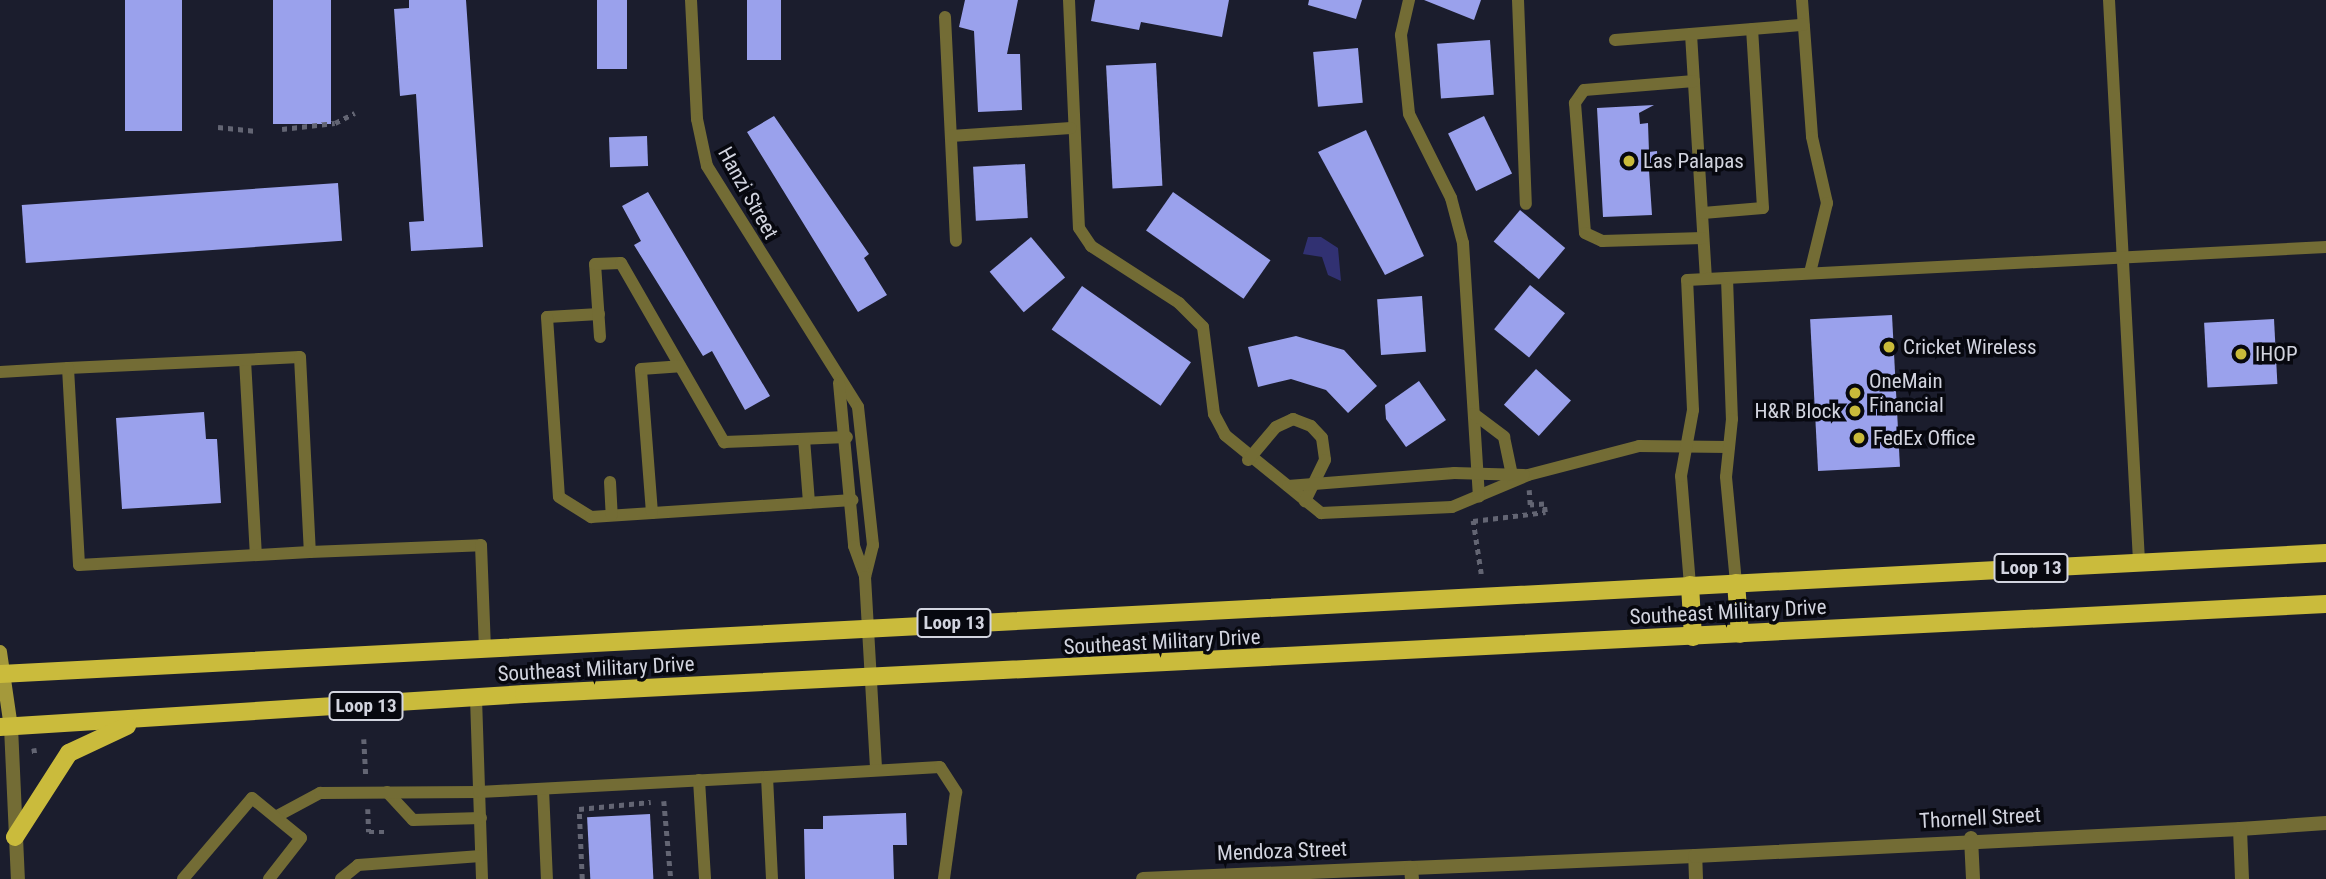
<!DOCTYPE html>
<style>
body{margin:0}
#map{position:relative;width:2326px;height:879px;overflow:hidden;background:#1b1d2d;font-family:"Roboto Condensed",sans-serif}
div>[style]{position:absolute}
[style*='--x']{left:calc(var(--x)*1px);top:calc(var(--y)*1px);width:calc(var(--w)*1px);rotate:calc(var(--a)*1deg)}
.water>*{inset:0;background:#313172}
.building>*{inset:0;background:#9aa1ec;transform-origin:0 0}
.path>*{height:4.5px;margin-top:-2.25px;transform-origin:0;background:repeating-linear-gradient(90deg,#636573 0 5px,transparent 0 10px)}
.service>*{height:12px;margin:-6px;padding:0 6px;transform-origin:6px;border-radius:6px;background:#736c35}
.minor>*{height:14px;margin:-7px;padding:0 7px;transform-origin:7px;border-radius:7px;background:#736c35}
.tertiary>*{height:14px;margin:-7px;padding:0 7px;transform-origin:7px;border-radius:7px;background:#736c35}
.secondary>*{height:14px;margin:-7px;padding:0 7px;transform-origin:7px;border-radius:7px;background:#a4993b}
.primary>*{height:18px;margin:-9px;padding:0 9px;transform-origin:9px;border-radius:9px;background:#cabb3c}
.dots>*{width:19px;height:19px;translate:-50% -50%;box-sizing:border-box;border:4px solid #07080f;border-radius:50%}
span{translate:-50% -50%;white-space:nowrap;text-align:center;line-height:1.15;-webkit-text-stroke:7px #07080f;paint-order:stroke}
.shield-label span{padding:2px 5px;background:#07080f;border:2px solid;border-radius:5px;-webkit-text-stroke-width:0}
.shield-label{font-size:19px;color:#d2d4df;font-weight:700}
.poi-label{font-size:21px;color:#d2d4df}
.left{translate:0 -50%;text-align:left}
.right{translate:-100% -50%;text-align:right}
.street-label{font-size:21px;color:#d2d4df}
</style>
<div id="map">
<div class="water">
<div style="clip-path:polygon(1308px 237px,1321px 237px,1338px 248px,1341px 281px,1328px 275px,1322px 257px,1303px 254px)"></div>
</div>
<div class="building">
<div style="left:125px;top:0;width:57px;height:131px"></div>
<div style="left:273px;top:0;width:58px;height:124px"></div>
<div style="clip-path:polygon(409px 0,466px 0,483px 247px,411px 251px,409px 222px,424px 221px,416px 94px,400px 96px,394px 9px,409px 8px)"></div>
<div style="left:597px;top:0;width:30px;height:69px"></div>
<div style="left:747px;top:0;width:34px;height:60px"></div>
<div style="clip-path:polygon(965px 0,1018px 0,1007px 54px,1020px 54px,1022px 110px,978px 112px,974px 31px,959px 27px)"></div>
<div style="clip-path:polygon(1095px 0,1229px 0,1222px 37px,1141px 22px,1139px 30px,1091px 21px)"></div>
<div style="clip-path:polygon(1309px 0,1362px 0,1356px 19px,1308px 5px)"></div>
<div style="clip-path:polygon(1424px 0,1481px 0,1474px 20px)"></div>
<div style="left:1490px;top:40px;width:55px;height:53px;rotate:86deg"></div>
<div style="left:1358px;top:48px;width:55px;height:45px;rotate:85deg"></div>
<div style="left:1156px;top:63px;width:123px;height:50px;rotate:87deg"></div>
<div style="clip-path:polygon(1654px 105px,1639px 113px,1640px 124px,1648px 123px,1649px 152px,1657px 151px,1658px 169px,1649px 170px,1652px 215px,1603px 217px,1597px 108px)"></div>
<div style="clip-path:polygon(774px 116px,869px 254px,864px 258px,887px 295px,858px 312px,747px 132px)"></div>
<div style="left:1484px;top:116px;width:64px;height:40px;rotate:64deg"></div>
<div style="clip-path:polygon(1366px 130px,1424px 256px,1385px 275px,1318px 152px)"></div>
<div style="left:647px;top:136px;width:30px;height:38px;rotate:88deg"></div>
<div style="left:1025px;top:164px;width:54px;height:52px;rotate:87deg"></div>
<div style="left:338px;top:183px;width:58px;height:317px;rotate:86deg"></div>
<div style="clip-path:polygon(648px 192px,770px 396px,745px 410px,712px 351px,703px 356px,634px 245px,641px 241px,622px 206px)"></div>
<div style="left:1173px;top:192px;width:119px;height:47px;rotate:35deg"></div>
<div style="left:1520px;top:210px;width:59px;height:41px;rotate:40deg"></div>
<div style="left:1031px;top:237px;width:53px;height:54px;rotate:50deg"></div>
<div style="left:1530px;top:285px;width:45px;height:57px;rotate:39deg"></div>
<div style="left:1082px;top:286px;width:133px;height:53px;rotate:35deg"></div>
<div style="left:1422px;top:296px;width:56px;height:45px;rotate:86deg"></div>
<div style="left:1892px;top:315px;width:152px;height:82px;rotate:87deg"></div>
<div style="left:2274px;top:319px;width:65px;height:70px;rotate:87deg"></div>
<div style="clip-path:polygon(1296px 336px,1344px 350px,1377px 386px,1348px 413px,1326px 390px,1291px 379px,1258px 387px,1248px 347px)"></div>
<div style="left:1536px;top:369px;width:47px;height:48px;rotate:42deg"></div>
<div style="clip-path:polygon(1419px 381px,1446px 420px,1406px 447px,1386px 419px,1385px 405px)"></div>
<div style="clip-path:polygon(204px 412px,206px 439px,217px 439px,221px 503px,122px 509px,116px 418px)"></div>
<div style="clip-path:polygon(906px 813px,907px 845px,893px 845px,894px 879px,805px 879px,804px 829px,823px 829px,823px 816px)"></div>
<div style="left:650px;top:814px;width:65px;height:63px;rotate:87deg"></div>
</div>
<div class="path">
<div style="--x:218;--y:127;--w:36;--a:6"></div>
<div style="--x:282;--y:129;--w:53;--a:-6.5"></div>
<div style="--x:335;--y:123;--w:22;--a:-27"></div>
<div style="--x:1481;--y:574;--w:54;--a:-98.6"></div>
<div style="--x:1473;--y:521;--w:73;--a:-7.1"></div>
<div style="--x:1545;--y:512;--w:8;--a:-97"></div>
<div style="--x:1544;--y:504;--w:14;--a:176"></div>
<div style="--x:1530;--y:505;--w:15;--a:-94"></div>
<div style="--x:364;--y:739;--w:37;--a:87"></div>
<div style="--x:34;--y:748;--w:6;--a:81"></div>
<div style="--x:664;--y:801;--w:78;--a:84.9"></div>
<div style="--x:368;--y:809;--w:23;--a:88"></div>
<div style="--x:369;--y:832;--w:18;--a:0"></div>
<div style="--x:582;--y:879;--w:70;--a:-92.5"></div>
<div style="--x:579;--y:809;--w:72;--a:-5.6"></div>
</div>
<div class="service">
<div style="--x:691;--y:0;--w:119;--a:87.1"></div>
<div style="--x:697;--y:119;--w:48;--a:78"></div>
<div style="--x:707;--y:166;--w:284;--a:57.9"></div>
<div style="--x:858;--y:407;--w:139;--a:83.8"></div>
<div style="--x:873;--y:545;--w:33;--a:104"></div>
<div style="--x:1069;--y:0;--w:228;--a:87.5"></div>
<div style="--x:1079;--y:228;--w:22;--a:56"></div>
<div style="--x:1091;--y:246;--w:105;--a:32.9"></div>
<div style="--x:1179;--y:303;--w:34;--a:45"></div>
<div style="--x:1203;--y:327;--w:88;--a:82.8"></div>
<div style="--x:1214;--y:414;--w:24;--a:62"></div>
<div style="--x:1225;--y:435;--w:124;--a:39.1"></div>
<div style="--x:1321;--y:513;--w:131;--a:-2.6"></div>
<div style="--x:1452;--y:507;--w:82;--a:-22.8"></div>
<div style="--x:1528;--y:475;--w:115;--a:-14.6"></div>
<div style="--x:1639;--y:446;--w:90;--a:0.6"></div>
<div style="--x:1409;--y:0;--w:36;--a:103"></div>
<div style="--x:1401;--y:35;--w:79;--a:84.2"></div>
<div style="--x:1409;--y:114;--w:94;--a:63.4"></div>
<div style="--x:1451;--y:198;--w:47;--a:75.1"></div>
<div style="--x:1463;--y:243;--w:254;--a:86.4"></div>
<div style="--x:1518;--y:0;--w:204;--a:87.8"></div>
<div style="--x:1802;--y:0;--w:137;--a:85.8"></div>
<div style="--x:1812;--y:137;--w:68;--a:77.2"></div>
<div style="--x:1827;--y:203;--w:72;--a:103.7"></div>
<div style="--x:2109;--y:0;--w:563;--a:86.94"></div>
<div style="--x:945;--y:17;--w:224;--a:87.2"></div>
<div style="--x:1691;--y:34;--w:245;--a:86.5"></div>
<div style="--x:1615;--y:40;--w:189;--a:-4.6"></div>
<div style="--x:1694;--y:81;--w:110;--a:175.3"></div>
<div style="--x:1584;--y:90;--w:16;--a:125"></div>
<div style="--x:1575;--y:103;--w:130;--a:85.6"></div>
<div style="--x:1585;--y:233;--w:19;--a:25"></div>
<div style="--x:1602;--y:241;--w:101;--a:-1.7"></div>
<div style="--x:951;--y:136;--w:120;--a:-3.8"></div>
<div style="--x:1703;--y:213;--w:60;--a:-4.8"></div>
<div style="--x:1763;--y:208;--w:179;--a:-93.5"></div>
<div style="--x:1727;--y:278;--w:141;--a:88"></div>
<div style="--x:1732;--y:419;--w:58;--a:95.9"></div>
<div style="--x:1726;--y:477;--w:106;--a:84.6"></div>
<div style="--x:599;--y:314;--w:52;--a:176.7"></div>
<div style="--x:547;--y:317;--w:180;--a:86.2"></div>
<div style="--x:559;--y:497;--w:38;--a:32"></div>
<div style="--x:591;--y:517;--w:262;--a:-3.7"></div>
<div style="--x:600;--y:337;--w:73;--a:-93.9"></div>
<div style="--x:595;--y:264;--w:26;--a:-2"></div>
<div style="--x:621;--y:263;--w:207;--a:60.1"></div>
<div style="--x:724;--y:442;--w:123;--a:-2.3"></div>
<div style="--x:245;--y:360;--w:195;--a:86.8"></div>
<div style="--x:68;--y:368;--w:232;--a:-2.7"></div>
<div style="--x:300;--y:357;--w:195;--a:87.1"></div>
<div style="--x:310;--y:552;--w:171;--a:-2.3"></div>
<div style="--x:481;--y:545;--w:102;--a:87.8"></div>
<div style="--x:0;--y:372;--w:68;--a:-3.4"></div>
<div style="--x:68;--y:368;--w:197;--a:86.8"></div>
<div style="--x:79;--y:565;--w:231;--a:-3.2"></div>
<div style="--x:839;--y:383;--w:164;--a:84.7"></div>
<div style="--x:854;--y:546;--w:33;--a:70"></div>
<div style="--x:865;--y:577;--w:193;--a:86.7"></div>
<div style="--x:1474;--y:414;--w:38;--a:37"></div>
<div style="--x:1504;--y:437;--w:44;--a:78.2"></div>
<div style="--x:804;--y:439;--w:64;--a:85.5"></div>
<div style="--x:1248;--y:460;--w:43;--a:-49.7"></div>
<div style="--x:1276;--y:427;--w:19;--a:-25"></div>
<div style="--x:1293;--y:419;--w:19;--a:21"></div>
<div style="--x:1311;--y:426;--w:16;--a:47"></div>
<div style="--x:1322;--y:438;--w:22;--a:82"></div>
<div style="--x:1325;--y:460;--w:46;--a:116"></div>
<div style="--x:610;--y:482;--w:33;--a:87"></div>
<div style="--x:1288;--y:486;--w:167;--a:-4.5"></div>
<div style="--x:1454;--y:473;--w:70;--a:1.6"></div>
<div style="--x:652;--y:513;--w:144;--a:-94.4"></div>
<div style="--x:641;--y:369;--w:39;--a:-4"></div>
<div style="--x:1690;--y:585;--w:109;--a:-94.7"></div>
<div style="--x:1681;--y:476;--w:67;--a:-79.7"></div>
<div style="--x:1693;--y:410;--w:130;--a:-92.6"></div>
<div style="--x:1687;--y:280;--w:640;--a:-2.96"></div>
<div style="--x:476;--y:698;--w:181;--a:88.1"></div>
<div style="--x:699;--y:780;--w:99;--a:86.5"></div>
<div style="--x:543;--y:789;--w:90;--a:87.5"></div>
<div style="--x:387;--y:792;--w:38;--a:47"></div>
<div style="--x:413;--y:820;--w:68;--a:-1.7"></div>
<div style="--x:279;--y:815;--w:47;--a:-28.2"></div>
<div style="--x:320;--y:793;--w:159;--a:-0.4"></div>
<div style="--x:479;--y:792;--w:288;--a:-3"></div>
<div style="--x:183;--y:879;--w:106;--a:-49.6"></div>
<div style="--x:252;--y:798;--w:63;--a:39.2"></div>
<div style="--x:301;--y:838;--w:52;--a:128"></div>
<div style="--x:341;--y:879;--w:22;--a:-39"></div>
<div style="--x:358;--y:865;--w:123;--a:-4.2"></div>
<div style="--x:772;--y:879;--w:102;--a:-92.8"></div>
<div style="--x:767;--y:777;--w:173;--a:-3.3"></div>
<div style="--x:940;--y:767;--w:30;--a:57"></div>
<div style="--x:956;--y:792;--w:88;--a:97.9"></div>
</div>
<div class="minor">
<div style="--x:2240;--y:829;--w:86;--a:-4"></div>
<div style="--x:1971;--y:838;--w:41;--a:87.2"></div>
<div style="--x:1411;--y:868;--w:284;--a:-2.4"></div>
<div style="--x:1143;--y:879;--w:268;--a:-2.4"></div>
<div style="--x:1411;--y:868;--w:11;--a:85"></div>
<div style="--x:1696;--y:879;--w:23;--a:-92"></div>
<div style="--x:1695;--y:856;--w:546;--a:-2.84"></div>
<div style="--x:2240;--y:829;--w:50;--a:87.7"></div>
</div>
<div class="tertiary">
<div style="--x:11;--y:727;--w:152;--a:87.4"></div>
</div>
<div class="secondary">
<div style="--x:0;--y:652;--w:76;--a:81.7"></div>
</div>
<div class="primary">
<div style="--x:1736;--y:583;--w:51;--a:85.5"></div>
<div style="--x:1690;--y:585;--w:52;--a:86.7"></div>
<div style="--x:0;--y:674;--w:2329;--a:-2.98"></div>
<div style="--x:0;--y:727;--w:525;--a:-3.6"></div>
<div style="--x:524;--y:694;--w:1804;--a:-2.86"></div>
<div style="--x:15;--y:837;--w:100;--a:-57.3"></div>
<div style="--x:69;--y:753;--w:64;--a:-25"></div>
</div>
<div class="dots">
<div style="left:1629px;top:161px;background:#c9ba3a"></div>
<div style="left:1889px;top:347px;background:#c9ba3a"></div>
<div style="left:2241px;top:354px;background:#c9ba3a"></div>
<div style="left:1855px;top:393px;background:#c9ba3a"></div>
<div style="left:1855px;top:411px;background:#c9ba3a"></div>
<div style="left:1859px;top:438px;background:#c9ba3a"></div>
</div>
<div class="shield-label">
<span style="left:2031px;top:568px">Loop 13</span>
<span style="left:954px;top:623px">Loop 13</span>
<span style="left:366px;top:706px">Loop 13</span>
</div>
<div class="poi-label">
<span class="left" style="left:1643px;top:161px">Las Palapas</span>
<span class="left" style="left:1903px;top:347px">Cricket Wireless</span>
<span class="left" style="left:2255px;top:354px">IHOP</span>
<span class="left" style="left:1869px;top:393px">OneMain<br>Financial</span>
<span class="right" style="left:1841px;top:411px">H&amp;R Block</span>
<span class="left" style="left:1873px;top:438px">FedEx Office</span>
</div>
<div class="street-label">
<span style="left:748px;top:193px;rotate:61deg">Hanzi Street</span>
<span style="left:1728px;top:612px;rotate:-3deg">Southeast Military Drive</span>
<span style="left:1162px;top:642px;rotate:-3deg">Southeast Military Drive</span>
<span style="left:596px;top:669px;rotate:-3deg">Southeast Military Drive</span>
<span style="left:1980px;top:818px;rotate:-3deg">Thornell Street</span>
<span style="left:1282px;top:851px;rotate:-2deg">Mendoza Street</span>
</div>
</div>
